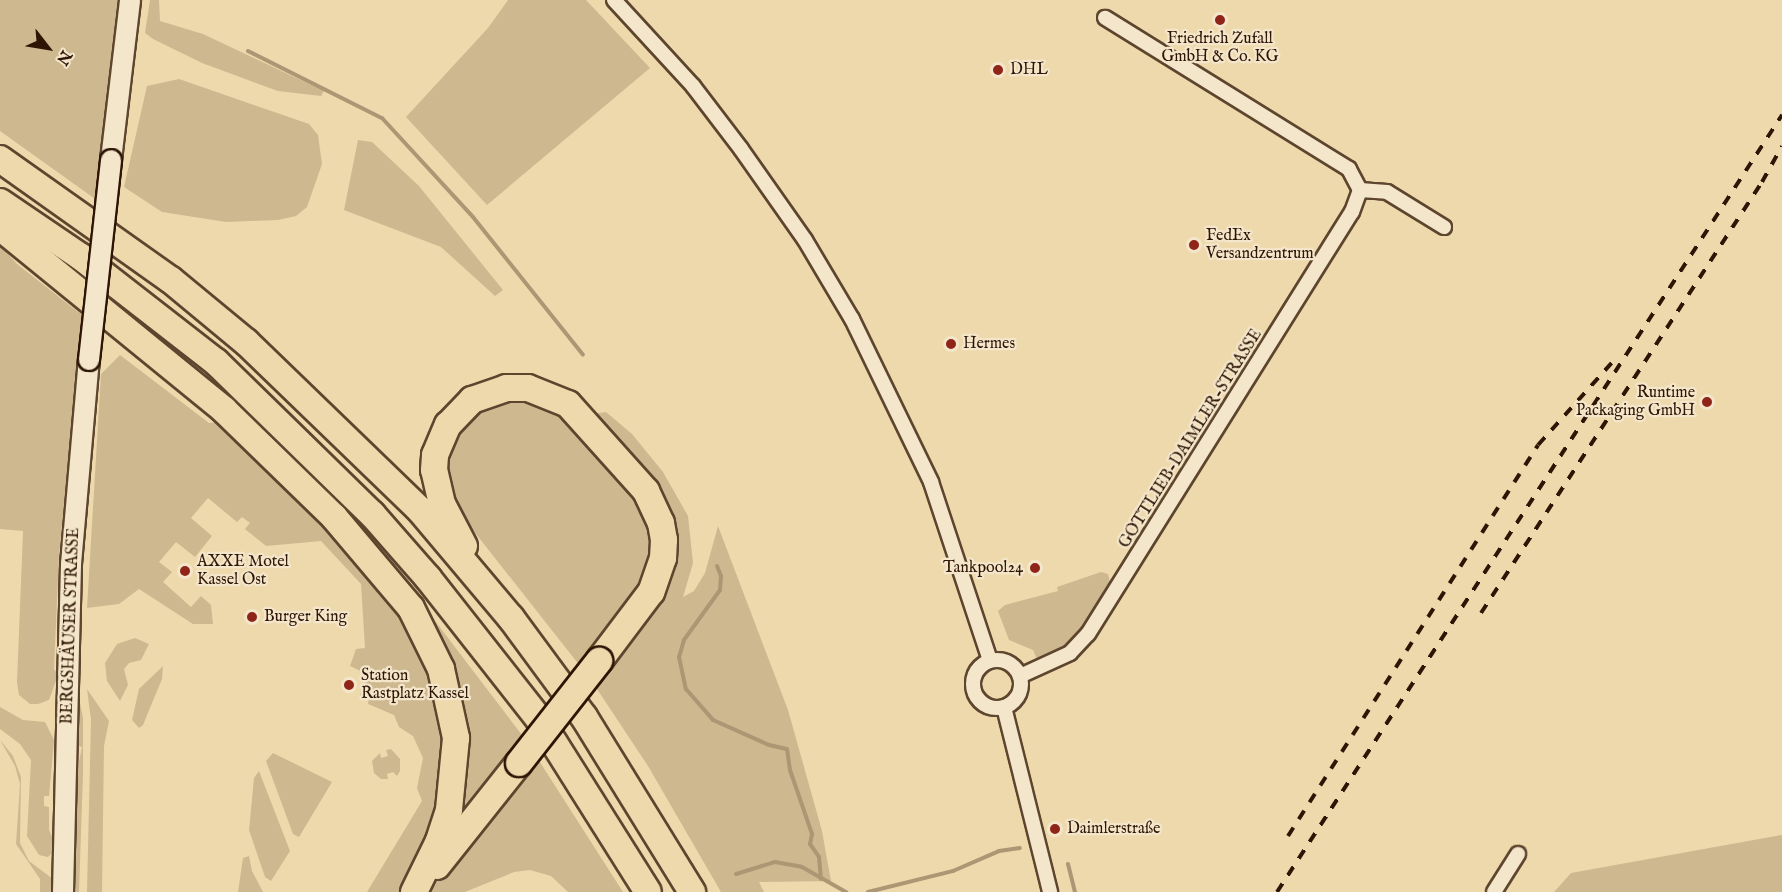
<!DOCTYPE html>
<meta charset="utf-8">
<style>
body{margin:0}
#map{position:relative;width:1782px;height:892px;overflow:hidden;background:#eed9ad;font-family:"IM FELL English",serif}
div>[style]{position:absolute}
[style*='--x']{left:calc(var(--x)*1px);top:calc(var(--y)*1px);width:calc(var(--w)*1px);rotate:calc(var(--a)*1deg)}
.green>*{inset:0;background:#cdb890}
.stream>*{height:4px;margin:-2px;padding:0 2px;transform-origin:2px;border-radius:2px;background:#ac9674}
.roads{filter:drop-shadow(2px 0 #5d452e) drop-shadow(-2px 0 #5d452e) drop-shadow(0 2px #5d452e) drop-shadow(0 -2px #5d452e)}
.minor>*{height:14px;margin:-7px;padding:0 7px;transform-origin:7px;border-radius:7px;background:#f4e6ca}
.minor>.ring{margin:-7px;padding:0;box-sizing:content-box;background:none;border:14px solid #f4e6ca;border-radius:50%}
.secondary>*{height:20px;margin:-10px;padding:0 10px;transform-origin:10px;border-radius:10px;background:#f4e6ca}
.motorway>*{height:26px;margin:-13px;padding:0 13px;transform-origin:13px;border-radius:13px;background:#eed9ad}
.rail>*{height:4px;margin-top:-2px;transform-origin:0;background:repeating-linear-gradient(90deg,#2d1404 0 10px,transparent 0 20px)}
.bridges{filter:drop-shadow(2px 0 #2d1404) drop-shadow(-2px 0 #2d1404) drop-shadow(0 2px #2d1404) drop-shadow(0 -2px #2d1404)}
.secondary-bridge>*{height:20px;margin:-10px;padding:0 10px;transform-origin:10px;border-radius:10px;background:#f4e6ca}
.motorway-bridge>*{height:26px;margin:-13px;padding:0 13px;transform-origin:13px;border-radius:13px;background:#eed9ad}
.dots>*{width:16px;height:16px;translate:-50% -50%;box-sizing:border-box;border:3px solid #f4e6ca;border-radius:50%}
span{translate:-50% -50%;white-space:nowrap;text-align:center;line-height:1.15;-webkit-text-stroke:4.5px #f4e6ca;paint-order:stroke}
.poi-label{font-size:16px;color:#2d1404}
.left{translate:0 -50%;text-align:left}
.right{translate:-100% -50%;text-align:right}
.street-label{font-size:16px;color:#2d1404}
.north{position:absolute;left:18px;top:18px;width:60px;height:60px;-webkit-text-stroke:4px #f4e6ca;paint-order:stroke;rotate:121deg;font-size:16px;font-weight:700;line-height:24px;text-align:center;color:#2d1404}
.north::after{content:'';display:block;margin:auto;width:21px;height:27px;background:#2d1404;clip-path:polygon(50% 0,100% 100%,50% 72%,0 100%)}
</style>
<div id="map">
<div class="green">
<div style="clip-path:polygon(0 0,119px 0,98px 201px,0 131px)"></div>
<div style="clip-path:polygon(150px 0,159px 0,160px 21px,203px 34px,324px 91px,321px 96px,278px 91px,202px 63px,153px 39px,145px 33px)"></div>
<div style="clip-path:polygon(508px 0,586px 0,650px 68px,487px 205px,406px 117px,488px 28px)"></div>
<div style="clip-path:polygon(179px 79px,309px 124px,318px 135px,322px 164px,307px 207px,296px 216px,278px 220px,226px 222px,162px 212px,124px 187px,147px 86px)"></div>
<div style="clip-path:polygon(358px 140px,372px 142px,419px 186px,503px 290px,495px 296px,441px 247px,344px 210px)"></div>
<div style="clip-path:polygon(0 245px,17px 264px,82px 315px,59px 556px,54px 669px,58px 675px,49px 700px,38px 704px,30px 704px,19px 695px,17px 682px,23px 531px,0 529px)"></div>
<div style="clip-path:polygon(120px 355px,209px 423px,221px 422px,338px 539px,398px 609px,442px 699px,446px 785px,416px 867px,399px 892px,367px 892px,422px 801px,417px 788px,423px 758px,413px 736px,399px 727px,394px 715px,368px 704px,369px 699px,360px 695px,369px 675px,350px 666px,356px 649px,365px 648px,361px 584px,321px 541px,266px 546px,245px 529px,250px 523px,242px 517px,237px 522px,208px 498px,191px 518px,212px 536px,195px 557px,176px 542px,159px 562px,172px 572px,163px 582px,191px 607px,201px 596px,211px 605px,213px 624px,193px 624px,139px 589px,119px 604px,87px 608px,101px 374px)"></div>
<div style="clip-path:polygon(517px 398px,557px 410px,631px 488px,646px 513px,653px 549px,642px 586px,580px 666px,465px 520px,450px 494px,446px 469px,455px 435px,481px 408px)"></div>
<div style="clip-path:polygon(606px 412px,632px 434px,663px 472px,688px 516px,693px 563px,683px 597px,694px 591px,705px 573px,718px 526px,788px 710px,822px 831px,831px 881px,759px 882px,764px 892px,721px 892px,648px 766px,593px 683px,671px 559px,592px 414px)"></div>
<div style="clip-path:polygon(1101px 572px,1108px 574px,1111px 586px,1082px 632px,1068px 645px,1037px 659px,1033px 650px,1009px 640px,998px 611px,1005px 605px,1058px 591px,1057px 587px)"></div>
<div style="clip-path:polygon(429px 613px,525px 739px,459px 821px,424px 617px)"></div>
<div style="clip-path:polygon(135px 638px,149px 644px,141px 660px,129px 663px,124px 669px,128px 685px,120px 701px,107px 681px,105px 663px,117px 644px)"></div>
<div style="clip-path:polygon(163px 666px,162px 679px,143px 725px,139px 728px,132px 720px,139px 689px)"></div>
<div style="clip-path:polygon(77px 687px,83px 718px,83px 774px,79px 892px,73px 892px,75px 782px,82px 747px,79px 746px,79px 731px,76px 730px)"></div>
<div style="clip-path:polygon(87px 689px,109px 721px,104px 746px,102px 892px,87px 892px,91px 720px)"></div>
<div style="clip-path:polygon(0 707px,23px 720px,45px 722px,54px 740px,49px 796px,44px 796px,44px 806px,49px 807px,49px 830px,57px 848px,48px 857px,39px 855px,27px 836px,31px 760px,20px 744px,0 729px)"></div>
<div style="clip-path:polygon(0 740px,13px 756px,21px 777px,20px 843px,29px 861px,57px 882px,57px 892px,40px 892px,40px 879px,16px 844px,20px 784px,15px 766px)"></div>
<div style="clip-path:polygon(391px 749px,400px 759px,400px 771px,397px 776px,393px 772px,387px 774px,388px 779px,381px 779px,374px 773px,372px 761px,380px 753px,381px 758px,388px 756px,386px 750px)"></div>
<div style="clip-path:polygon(273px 753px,332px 782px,299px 837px,293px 834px,266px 761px)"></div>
<div style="clip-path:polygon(536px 756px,623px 892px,568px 892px,551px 876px,530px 870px,514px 872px,465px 892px,427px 892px)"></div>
<div style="clip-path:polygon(259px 771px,290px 851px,271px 881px,265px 877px,249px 830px,254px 778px)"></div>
<div style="clip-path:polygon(1782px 835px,1782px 892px,1554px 892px,1571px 873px)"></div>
<div style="clip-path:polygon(249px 856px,252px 871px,263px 892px,238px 892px,243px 858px)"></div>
</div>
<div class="stream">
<div style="--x:248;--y:51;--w:150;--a:26.6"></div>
<div style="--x:382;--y:118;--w:134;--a:47.4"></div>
<div style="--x:473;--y:217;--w:176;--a:51.4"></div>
<div style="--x:717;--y:566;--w:11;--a:68"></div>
<div style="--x:721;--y:576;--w:14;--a:94"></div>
<div style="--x:720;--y:590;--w:62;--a:125.8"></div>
<div style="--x:684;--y:640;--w:18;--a:106"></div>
<div style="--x:679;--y:657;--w:33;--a:78"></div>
<div style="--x:686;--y:689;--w:41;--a:48.9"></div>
<div style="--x:713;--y:720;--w:61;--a:24.1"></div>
<div style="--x:769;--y:745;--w:18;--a:13"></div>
<div style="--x:787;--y:749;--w:21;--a:82"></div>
<div style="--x:790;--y:770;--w:68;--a:71"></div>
<div style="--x:812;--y:834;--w:10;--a:101"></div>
<div style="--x:810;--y:844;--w:16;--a:55"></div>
<div style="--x:819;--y:857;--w:22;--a:85"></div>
<div style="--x:1068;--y:864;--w:29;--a:76"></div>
<div style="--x:736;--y:874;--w:41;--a:-17.1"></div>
<div style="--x:775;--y:862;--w:27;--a:10"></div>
<div style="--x:802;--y:867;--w:51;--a:29.6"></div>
<div style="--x:868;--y:892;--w:88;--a:-13.9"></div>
<div style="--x:953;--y:871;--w:50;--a:-23.5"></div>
<div style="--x:999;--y:851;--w:21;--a:-8"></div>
</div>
<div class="roads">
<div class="minor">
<div style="--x:614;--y:0;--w:117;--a:47.4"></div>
<div style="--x:693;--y:86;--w:79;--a:52.7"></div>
<div style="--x:741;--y:149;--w:111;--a:54.9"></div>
<div style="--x:805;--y:240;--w:92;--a:59.3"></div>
<div style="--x:852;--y:319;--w:181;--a:64.1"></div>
<div style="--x:931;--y:482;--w:188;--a:71.7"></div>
<div style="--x:1360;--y:190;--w:27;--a:4"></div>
<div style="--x:1387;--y:192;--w:67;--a:31.6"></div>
<div class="ring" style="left:973px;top:660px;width:34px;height:34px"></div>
<div style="--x:1020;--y:676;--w:55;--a:-24.7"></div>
<div style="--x:1070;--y:653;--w:26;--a:-47"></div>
<div style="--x:1088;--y:634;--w:498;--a:-58"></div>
<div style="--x:1352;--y:212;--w:23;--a:-70"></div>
<div style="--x:1360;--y:190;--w:24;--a:-118"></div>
<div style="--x:1349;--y:169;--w:287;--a:-148.2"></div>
<div style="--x:1004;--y:707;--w:191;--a:76"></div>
<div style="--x:1494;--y:892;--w:45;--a:-57.7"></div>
</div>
<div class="secondary">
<div style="--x:111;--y:160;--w:161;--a:-83.2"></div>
<div style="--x:63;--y:892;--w:328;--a:-88.6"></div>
<div style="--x:71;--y:564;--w:205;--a:-85"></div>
</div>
<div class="motorway">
<div style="--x:0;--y:159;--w:209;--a:35.3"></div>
<div style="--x:171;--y:280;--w:97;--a:39.6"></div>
<div style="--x:246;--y:342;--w:242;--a:44"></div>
<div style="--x:420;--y:510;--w:141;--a:49.9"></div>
<div style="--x:511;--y:618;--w:123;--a:53.6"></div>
<div style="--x:584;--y:717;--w:206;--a:58.3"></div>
<div style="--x:0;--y:202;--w:98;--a:34.2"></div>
<div style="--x:81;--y:257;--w:171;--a:37.9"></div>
<div style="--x:216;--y:362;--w:218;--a:44.3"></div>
<div style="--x:372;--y:514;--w:85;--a:48.8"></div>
<div style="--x:428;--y:578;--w:179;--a:51.8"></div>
<div style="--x:539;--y:719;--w:204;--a:57.8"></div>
<div style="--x:0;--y:227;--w:289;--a:39.2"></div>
<div style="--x:224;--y:410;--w:153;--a:44.2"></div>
<div style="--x:334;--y:517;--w:119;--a:49.8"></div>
<div style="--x:411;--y:608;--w:68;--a:63.8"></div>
<div style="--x:441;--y:669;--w:71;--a:77.7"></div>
<div style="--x:456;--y:738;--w:72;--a:95.6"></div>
<div style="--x:449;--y:810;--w:33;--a:108"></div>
<div style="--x:439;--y:841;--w:57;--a:116.1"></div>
<div style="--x:464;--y:546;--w:47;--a:-117.6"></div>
<div style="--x:442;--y:504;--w:35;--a:-103"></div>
<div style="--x:434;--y:470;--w:15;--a:-86"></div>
<div style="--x:435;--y:455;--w:33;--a:-67"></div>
<div style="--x:448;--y:425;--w:35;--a:-46"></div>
<div style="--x:472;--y:400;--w:36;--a:-19"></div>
<div style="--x:506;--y:388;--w:22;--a:0"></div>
<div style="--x:528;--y:388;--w:43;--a:21.8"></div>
<div style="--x:568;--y:404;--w:117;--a:48.1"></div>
<div style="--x:646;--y:491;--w:35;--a:65"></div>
<div style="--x:661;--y:523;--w:17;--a:80"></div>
<div style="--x:664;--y:540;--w:18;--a:93"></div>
<div style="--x:663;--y:558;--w:36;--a:109"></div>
<div style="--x:651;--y:592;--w:86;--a:127"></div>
<div style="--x:437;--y:866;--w:132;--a:-51.5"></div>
</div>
</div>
<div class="rail">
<div style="--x:1481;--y:613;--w:515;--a:-56.9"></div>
<div style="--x:1762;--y:182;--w:41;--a:-60.9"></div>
<div style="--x:1288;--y:836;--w:464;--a:-57.4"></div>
<div style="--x:1538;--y:445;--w:117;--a:-48.1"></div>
<div style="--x:1277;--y:892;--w:927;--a:-56.98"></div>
</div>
<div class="bridges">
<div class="secondary-bridge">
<div style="--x:89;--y:360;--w:201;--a:-83.7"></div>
</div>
<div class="motorway-bridge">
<div style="--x:519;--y:763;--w:130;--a:-51.9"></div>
</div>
</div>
<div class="dots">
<div style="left:1220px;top:20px;background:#8f2418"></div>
<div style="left:998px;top:70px;background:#8f2418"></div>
<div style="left:1194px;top:245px;background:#8f2418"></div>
<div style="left:951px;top:344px;background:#8f2418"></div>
<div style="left:1707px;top:402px;background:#8f2418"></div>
<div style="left:1035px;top:568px;background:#8f2418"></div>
<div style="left:185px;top:571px;background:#8f2418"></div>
<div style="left:252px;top:617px;background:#8f2418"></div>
<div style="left:349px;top:685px;background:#8f2418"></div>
<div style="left:1055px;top:829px;background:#8f2418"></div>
</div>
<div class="poi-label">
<span style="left:1220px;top:48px">Friedrich Zufall<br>GmbH &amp; Co. KG</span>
<span class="left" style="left:1010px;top:70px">DHL</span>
<span class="left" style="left:1206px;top:245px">FedEx<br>Versandzentrum</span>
<span class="left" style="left:963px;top:344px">Hermes</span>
<span class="right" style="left:1695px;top:402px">Runtime<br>Packaging GmbH</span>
<span class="left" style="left:197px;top:571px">AXXE Motel<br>Kassel Ost</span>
<span class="right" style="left:1023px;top:568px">Tankpool24</span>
<span class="left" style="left:264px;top:617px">Burger King</span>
<span class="left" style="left:361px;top:685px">Station<br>Rastplatz Kassel</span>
<span class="left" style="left:1067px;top:829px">Daimlerstraße</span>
</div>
<div class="street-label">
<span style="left:1191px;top:439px;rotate:-58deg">GOTTLIEB-DAIMLER-STRASSE</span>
<span style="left:71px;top:626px;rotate:-88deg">BERGSHÄUSER STRASSE</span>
</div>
<div class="north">N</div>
</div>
